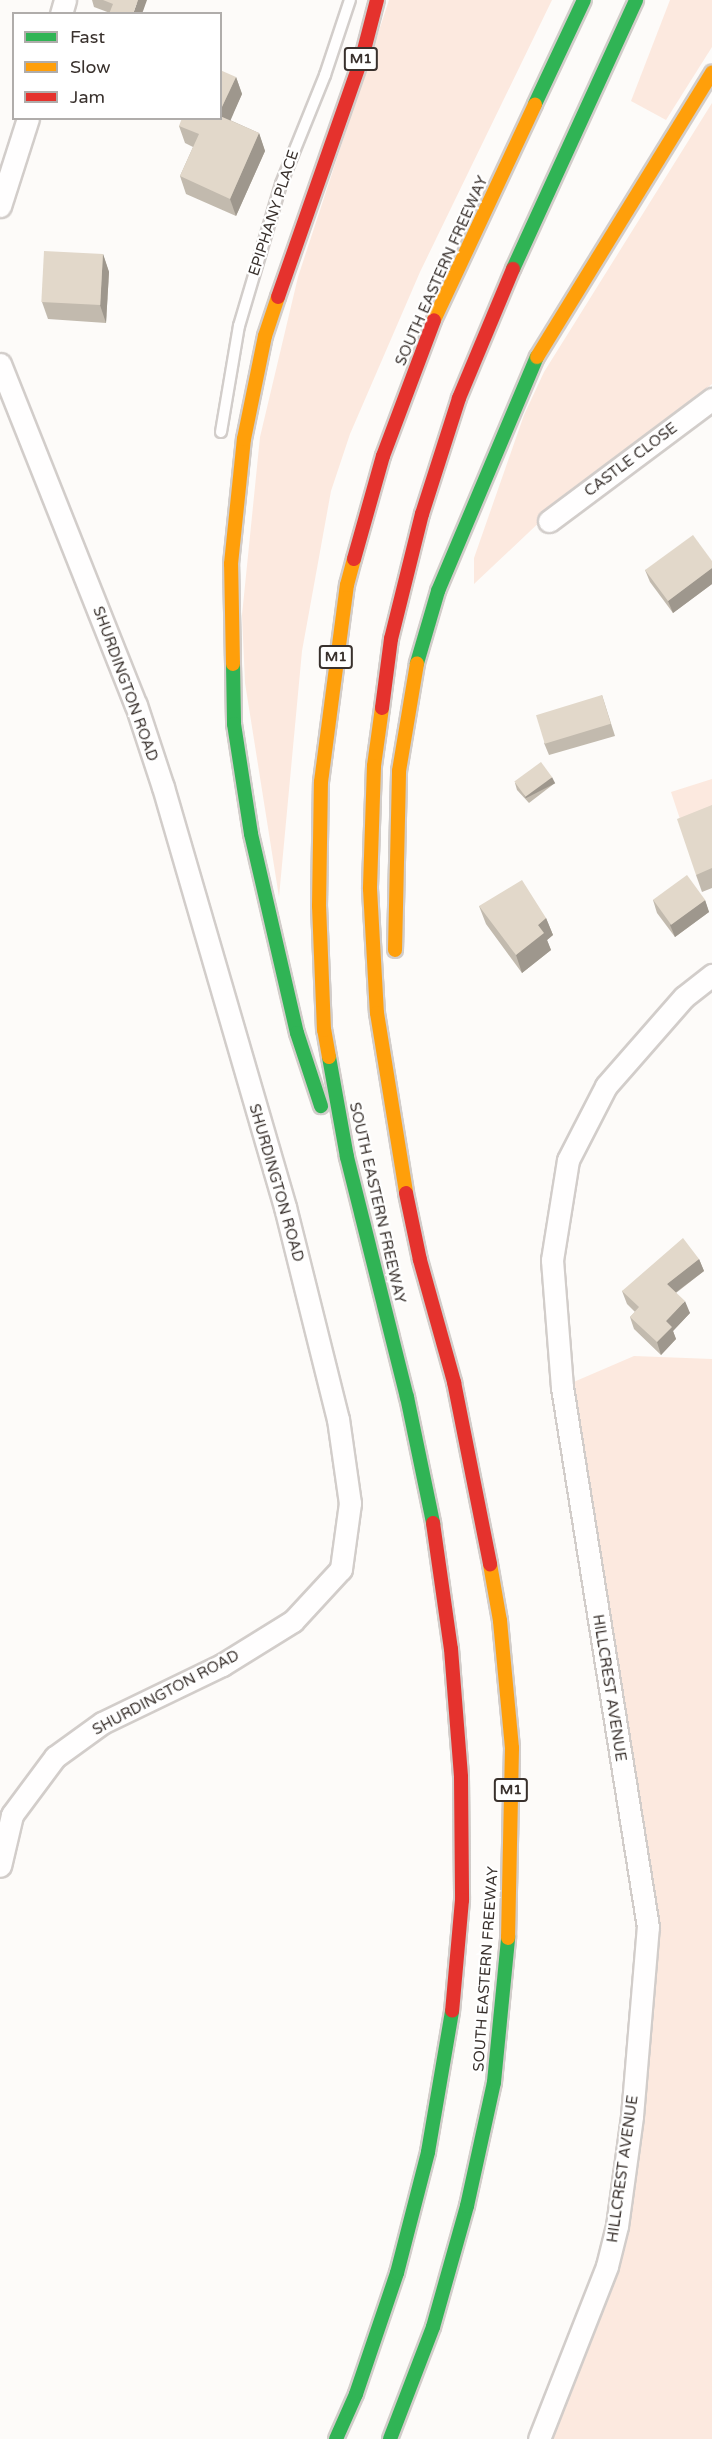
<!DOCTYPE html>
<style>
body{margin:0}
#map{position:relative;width:712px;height:2439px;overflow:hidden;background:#fdfbf9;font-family:"Varela Round",sans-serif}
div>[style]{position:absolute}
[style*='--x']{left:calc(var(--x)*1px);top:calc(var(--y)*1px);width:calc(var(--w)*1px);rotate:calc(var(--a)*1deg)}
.green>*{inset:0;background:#fce9df}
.roads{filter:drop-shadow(2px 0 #d2cdca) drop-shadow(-2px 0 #d2cdca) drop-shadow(0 2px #d2cdca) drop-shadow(0 -2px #d2cdca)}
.lane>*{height:10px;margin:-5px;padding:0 5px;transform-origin:5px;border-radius:5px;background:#fffefe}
.street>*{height:21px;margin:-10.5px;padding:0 10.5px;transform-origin:10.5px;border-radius:10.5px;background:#fffefe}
.fast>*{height:14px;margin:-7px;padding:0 7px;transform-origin:7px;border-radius:7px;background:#30b455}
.slow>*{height:14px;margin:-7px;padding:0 7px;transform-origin:7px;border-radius:7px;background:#ff9f0a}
.jam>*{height:14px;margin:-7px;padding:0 7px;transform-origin:7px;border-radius:7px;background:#e5322d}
.wall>*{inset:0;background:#c2baae}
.shaded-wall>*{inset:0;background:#9e978d;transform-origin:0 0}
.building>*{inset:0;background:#e2d8ca;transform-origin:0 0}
span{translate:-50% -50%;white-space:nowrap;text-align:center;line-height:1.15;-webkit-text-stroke:4.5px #fff;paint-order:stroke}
.shield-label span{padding:2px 4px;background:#fff;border:2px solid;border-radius:4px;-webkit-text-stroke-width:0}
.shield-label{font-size:14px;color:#39312d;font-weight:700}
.street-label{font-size:15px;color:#39312d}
.legend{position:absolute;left:12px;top:12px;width:210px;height:108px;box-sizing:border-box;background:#fff;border:2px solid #b0adab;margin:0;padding:8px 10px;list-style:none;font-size:18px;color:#39312d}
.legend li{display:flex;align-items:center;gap:12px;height:30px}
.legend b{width:30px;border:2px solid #b0adab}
</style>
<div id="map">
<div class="green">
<div style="clip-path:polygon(389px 0,552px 0,420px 272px,350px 434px,331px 491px,302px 651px,279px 897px,245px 683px,242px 615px,260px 437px,298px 277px)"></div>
<div style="clip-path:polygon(670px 0,712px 0,712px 47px,666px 120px,631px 101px)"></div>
<div style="clip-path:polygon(712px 103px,712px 384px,546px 516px,474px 584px,474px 558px,524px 415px,544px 372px)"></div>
<div style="clip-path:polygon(712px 779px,712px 808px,680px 819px,671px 792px)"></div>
<div style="clip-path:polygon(634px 1356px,712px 1359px,712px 2439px,539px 2439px,612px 2249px,648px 1927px,562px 1387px)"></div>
</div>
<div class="roads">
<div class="lane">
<div style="--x:221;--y:432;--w:108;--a:-80.4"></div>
<div style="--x:239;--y:326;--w:148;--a:-73.5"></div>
<div style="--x:281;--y:184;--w:118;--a:-68"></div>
<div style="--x:325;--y:75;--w:79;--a:-71.6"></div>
</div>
<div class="street">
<div style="--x:61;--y:14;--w:15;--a:-74"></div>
<div style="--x:0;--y:206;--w:92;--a:-72.3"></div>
<div style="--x:0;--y:364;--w:367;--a:68.3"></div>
<div style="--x:136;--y:705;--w:86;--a:71.8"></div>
<div style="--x:163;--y:787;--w:437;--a:73.8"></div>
<div style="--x:285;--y:1207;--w:219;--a:76"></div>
<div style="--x:338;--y:1419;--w:85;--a:81.9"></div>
<div style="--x:350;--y:1503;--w:67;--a:97.8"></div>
<div style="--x:341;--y:1569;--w:71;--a:132.7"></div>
<div style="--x:293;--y:1621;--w:84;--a:148.2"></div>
<div style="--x:222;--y:1665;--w:133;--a:154.2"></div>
<div style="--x:102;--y:1723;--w:58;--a:144.1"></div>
<div style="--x:55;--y:1757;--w:72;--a:126.6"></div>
<div style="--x:12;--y:1815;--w:52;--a:103.2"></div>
<div style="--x:549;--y:521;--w:204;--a:-36.8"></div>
<div style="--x:539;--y:2439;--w:186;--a:-68.5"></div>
<div style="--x:607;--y:2266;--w:41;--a:-76"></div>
<div style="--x:617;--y:2226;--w:111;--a:-82.2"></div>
<div style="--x:632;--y:2116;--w:190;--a:-85.2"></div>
<div style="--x:648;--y:1927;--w:547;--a:-99.05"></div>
<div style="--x:562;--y:1387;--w:127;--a:-94.5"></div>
<div style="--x:552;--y:1260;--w:101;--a:-80.9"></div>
<div style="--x:568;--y:1160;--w:83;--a:-62.8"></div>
<div style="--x:606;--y:1086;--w:118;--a:-48.8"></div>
<div style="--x:684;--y:997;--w:36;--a:-38"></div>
</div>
<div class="fast">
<div style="--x:535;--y:104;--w:115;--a:-64.8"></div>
<div style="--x:513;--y:269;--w:296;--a:-65.4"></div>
<div style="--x:417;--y:663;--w:75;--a:-73.7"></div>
<div style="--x:438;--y:591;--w:254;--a:-67.1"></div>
<div style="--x:233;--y:664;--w:60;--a:89"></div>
<div style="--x:234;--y:724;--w:111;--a:81.2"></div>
<div style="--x:251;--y:834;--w:204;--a:77"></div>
<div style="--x:297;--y:1033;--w:77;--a:71.8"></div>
<div style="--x:329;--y:1057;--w:102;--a:79.8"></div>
<div style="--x:347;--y:1157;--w:247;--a:76"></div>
<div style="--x:407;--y:1397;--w:129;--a:78.3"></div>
<div style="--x:336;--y:2439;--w:49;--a:-66"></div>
<div style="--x:356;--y:2394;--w:128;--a:-71.3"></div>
<div style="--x:397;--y:2273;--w:125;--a:-75.6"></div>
<div style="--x:428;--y:2152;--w:143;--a:-80.3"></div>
<div style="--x:390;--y:2439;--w:120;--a:-69"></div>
<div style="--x:433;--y:2327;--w:126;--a:-74.3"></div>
<div style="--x:467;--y:2206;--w:127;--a:-77.7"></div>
<div style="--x:494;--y:2082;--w:145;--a:-84.4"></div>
</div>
<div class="slow">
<div style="--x:434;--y:320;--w:238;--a:-64.9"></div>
<div style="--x:537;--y:357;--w:334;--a:-58.4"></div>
<div style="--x:233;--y:664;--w:100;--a:-91.1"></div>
<div style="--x:231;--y:564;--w:126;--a:-84.1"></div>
<div style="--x:244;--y:439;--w:105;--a:-78.5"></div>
<div style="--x:265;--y:336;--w:41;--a:-71.6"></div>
<div style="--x:382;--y:708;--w:59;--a:97.9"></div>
<div style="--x:374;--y:766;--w:123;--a:91.9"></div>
<div style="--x:370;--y:889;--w:124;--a:86.8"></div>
<div style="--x:377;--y:1013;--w:182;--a:80.8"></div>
<div style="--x:395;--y:950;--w:179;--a:-88.7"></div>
<div style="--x:399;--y:771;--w:109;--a:-80.5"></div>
<div style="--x:329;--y:1057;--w:27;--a:-100"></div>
<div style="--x:324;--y:1030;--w:124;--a:-92.3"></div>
<div style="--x:319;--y:906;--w:124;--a:-89.1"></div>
<div style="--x:321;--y:782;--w:199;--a:-82.5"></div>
<div style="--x:347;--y:585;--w:27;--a:-75"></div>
<div style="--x:490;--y:1564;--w:58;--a:80"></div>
<div style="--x:500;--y:1621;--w:128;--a:84.6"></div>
<div style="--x:512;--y:1748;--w:190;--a:91.2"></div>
</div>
<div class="jam">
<div style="--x:278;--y:297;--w:257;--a:-70.7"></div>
<div style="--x:363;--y:54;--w:56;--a:-75.5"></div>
<div style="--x:354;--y:559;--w:107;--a:-74.3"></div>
<div style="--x:383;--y:456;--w:145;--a:-69.4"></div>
<div style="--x:382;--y:708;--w:70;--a:-82.6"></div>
<div style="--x:391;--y:639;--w:129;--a:-76.1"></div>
<div style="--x:422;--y:514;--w:122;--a:-72.3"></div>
<div style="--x:459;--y:398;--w:140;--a:-67.3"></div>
<div style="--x:406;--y:1193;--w:68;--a:78.2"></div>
<div style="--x:420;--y:1260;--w:127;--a:74.4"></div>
<div style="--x:454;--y:1382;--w:186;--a:78.8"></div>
<div style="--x:433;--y:1523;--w:127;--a:81.9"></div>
<div style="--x:451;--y:1649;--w:128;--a:85.5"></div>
<div style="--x:461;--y:1777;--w:123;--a:89.5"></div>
<div style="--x:462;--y:1900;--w:111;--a:95.1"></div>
</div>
</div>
<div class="wall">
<div style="clip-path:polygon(92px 0,147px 0,110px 13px,94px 7px)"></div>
<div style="clip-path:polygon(236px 77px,242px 94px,230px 120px,259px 133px,265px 151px,236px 216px,186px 194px,180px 176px,193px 147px,185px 143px,179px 126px)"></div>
<div style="clip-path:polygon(103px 254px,109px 272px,106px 323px,48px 319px,42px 302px)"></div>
<div style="clip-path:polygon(712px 561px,712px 584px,673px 613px,650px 582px,645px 570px)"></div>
<div style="clip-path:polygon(602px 695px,615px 736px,549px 755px,544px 743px)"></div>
<div style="clip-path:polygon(515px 783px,555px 783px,529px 803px,517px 790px)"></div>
<div style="clip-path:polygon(712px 805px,712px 888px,702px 892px,696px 875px)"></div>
<div style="clip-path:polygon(653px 900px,705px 900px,709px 912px,675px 937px,657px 913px)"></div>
<div style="clip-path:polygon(479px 906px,546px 918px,553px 935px,547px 940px,551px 950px,522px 973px,486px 924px)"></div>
<div style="clip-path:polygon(699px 1259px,704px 1271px,676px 1293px,690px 1313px,673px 1331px,676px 1339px,661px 1355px,634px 1329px,630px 1317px,635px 1312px,627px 1304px,622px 1291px)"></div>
</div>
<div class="shaded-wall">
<div style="clip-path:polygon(138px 0,147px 0,142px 14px,133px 14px)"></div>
<div style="clip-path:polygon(236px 77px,242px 94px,225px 133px,220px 118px,220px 111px)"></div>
<div style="clip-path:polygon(259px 133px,265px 151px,236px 216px,230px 199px)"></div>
<div style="clip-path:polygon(103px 254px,109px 272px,106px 323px,100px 305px)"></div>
<div style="clip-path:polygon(712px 568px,712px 584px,673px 613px,668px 601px)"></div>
<div style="left:552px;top:777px;width:7px;height:33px;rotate:63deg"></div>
<div style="clip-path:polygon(705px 900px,709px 912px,675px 937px,670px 925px)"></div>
<div style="clip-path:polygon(546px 918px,553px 935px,547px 940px,551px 950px,522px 973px,516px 955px,538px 925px)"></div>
<div style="clip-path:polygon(699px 1259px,704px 1271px,671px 1296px,667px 1284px)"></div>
<div style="clip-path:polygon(685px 1301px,690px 1313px,673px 1331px,676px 1339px,661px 1355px,657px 1342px,666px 1321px)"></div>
</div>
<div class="building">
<div style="clip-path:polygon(103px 0,138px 0,133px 14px,109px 14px,113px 4px)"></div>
<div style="clip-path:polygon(220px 70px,236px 77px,220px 111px)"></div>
<div style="clip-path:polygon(220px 116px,259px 133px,230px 199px,180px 176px,199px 134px,179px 126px,182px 118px,220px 118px)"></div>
<div style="left:44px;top:251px;width:59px;height:51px;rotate:3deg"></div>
<div style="clip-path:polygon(693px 535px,712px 561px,712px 568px,668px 601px,645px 570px)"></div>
<div style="left:602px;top:695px;width:30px;height:69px;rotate:73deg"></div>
<div style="left:541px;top:762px;width:19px;height:33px;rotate:54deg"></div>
<div style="clip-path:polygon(712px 805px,712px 868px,696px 875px,677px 819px)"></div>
<div style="left:687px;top:875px;width:31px;height:42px;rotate:54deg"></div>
<div style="clip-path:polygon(522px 880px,546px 918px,538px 925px,544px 933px,516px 955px,479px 906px)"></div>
<div style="clip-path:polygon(683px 1238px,699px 1259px,667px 1284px,685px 1301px,666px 1321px,672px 1327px,657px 1342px,630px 1317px,639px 1307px,622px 1291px)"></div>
</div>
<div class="shield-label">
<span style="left:361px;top:59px">M1</span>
<span style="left:336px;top:657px">M1</span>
<span style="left:511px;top:1790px">M1</span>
</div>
<div class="street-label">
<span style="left:274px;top:213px;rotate:-72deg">EPIPHANY PLACE</span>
<span style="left:442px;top:271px;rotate:-66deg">SOUTH EASTERN FREEWAY</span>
<span style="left:631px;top:460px;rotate:-37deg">CASTLE CLOSE</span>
<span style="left:125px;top:684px;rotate:70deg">SHURDINGTON ROAD</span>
<span style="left:276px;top:1183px;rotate:74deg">SHURDINGTON ROAD</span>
<span style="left:377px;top:1203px;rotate:77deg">SOUTH EASTERN FREEWAY</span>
<span style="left:609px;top:1688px;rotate:81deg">HILLCREST AVENUE</span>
<span style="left:166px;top:1693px;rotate:-28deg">SHURDINGTON ROAD</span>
<span style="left:486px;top:1969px;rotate:-86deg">SOUTH EASTERN FREEWAY</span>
<span style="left:623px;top:2169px;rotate:-82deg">HILLCREST AVENUE</span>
</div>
<ul class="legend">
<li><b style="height:8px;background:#30b455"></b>Fast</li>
<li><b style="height:8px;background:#ff9f0a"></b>Slow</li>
<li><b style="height:8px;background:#e5322d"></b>Jam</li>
</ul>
</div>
